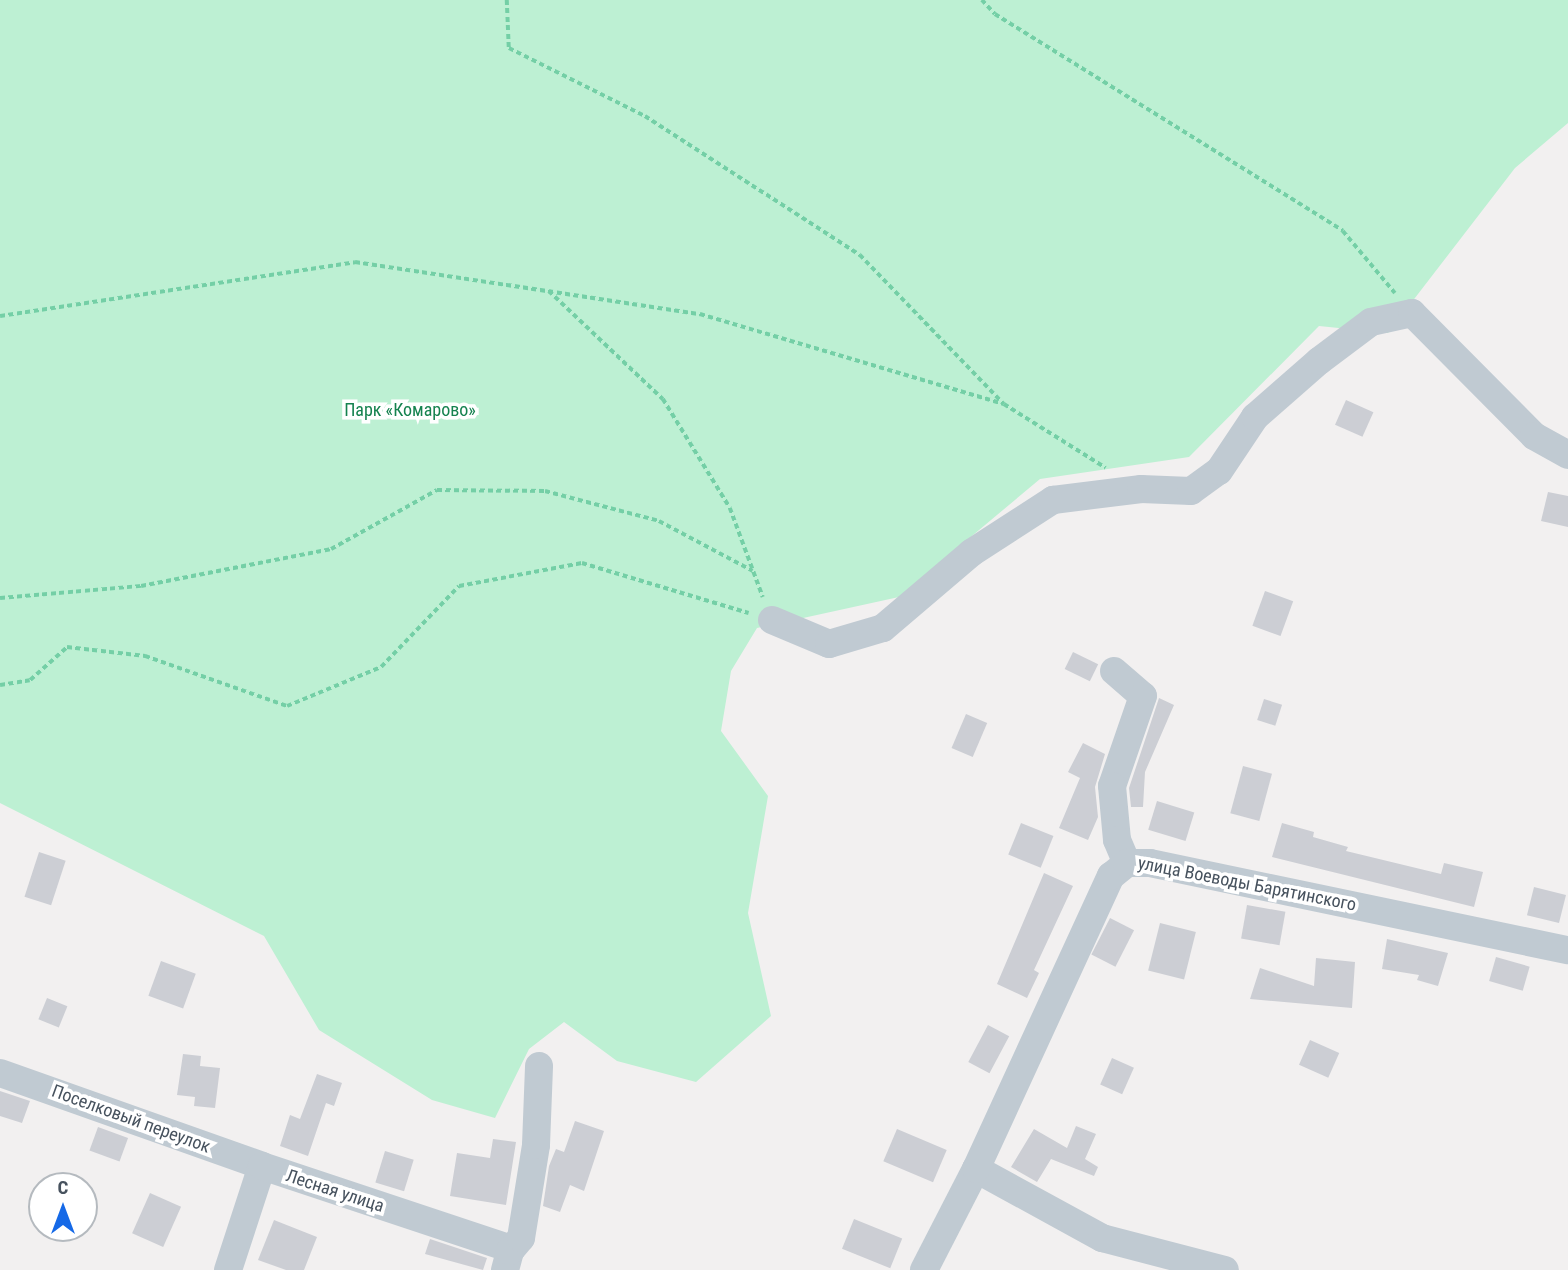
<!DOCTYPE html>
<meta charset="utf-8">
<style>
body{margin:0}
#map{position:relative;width:1568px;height:1270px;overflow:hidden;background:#f2f0f0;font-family:"Roboto Condensed",sans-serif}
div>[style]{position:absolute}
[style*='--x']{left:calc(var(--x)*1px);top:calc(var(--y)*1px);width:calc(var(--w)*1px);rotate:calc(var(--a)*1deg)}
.green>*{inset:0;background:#bdf0d3}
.building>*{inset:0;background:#ccced4;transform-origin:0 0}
.path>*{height:3.5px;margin-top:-1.75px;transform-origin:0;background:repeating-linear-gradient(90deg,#74cfa6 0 5px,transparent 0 8.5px)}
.minor>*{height:28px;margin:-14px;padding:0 14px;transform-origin:14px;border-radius:14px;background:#c0cad2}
span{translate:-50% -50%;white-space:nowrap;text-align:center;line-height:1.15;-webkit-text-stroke:7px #fff;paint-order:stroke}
.park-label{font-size:18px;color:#15824f}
.street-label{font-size:18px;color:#47525e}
.north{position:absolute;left:28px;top:1172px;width:70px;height:70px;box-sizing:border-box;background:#fff;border:2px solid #b5babf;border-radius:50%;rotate:0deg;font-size:19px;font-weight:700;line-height:28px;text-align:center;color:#47525e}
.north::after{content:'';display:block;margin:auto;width:24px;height:32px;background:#1569e7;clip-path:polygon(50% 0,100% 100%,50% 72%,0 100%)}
</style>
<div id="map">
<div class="green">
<div style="clip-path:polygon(0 0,1568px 0,1568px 123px,1515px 168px,1388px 333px,1319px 326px,1189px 457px,1040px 479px,899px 597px,757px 628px,731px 671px,721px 731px,768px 796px,748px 913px,771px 1016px,696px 1082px,617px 1061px,564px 1022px,529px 1049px,495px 1118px,432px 1100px,319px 1030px,264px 936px,0 803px)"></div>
</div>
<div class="building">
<div style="left:1346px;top:400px;width:30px;height:27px;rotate:24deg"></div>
<div style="clip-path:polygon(1548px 492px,1568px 496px,1568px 527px,1541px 521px)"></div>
<div style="left:1265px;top:591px;width:30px;height:37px;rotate:20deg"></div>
<div style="left:1073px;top:652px;width:28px;height:19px;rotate:26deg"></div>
<div style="clip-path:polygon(1159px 698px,1174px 705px,1145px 772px,1143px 807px,1131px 807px,1129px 788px)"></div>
<div style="left:1264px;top:699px;width:19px;height:22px;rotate:18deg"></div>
<div style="left:966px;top:714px;width:23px;height:37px;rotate:23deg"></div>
<div style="clip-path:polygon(1083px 743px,1105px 754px,1095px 787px,1098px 817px,1088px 840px,1059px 828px,1080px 778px,1068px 772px)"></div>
<div style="left:1243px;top:766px;width:30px;height:49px;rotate:15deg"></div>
<div style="left:1157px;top:801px;width:39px;height:30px;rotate:17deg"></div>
<div style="left:1021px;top:823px;width:35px;height:34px;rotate:22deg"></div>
<div style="clip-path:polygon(1282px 823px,1314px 832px,1313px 837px,1348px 847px,1346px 851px,1441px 874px,1444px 863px,1483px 872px,1474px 907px,1272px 857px)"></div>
<div style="left:39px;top:852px;width:28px;height:47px;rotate:18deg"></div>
<div style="clip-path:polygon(1044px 873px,1073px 886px,1034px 970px,1039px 973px,1027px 998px,997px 984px)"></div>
<div style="left:1534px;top:887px;width:33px;height:29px;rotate:14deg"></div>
<div style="left:1247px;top:905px;width:39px;height:34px;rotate:10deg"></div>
<div style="left:1110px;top:918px;width:27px;height:41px;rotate:27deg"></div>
<div style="left:1160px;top:923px;width:37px;height:49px;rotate:14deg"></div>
<div style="clip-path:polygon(1387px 939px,1448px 953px,1438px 986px,1417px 980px,1419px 975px,1382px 969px)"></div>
<div style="left:1496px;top:957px;width:35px;height:25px;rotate:16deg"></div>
<div style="clip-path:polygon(1316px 958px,1355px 962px,1352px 1008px,1250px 999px,1260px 968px,1314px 986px)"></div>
<div style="left:161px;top:961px;width:37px;height:37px;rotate:20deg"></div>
<div style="left:47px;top:998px;width:22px;height:23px;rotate:22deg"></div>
<div style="left:988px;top:1025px;width:24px;height:42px;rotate:28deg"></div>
<div style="left:1310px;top:1040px;width:32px;height:27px;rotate:24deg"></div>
<div style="clip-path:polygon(183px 1054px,201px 1056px,200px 1066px,220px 1068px,215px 1108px,194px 1106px,195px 1097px,177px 1095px)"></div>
<div style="left:1112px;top:1058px;width:24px;height:29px;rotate:24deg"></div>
<div style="clip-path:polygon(317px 1074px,342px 1083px,334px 1106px,326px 1103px,308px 1156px,280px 1146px,290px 1115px,300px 1119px)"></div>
<div style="clip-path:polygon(0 1091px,30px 1101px,22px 1123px,0 1116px)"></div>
<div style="clip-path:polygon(575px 1121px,604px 1131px,584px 1191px,570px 1185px,560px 1212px,543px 1206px,549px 1166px,556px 1149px,564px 1152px)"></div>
<div style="clip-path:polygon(1076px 1126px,1096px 1134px,1085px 1159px,1098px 1167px,1094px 1176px,1051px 1159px,1037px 1182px,1011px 1167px,1034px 1129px,1067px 1148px)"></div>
<div style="left:98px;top:1127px;width:32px;height:25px;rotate:20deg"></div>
<div style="left:897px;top:1129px;width:54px;height:35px;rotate:23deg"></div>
<div style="clip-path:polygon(493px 1139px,516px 1142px,506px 1205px,450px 1196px,457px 1153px,490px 1158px)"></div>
<div style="left:385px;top:1151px;width:30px;height:33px;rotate:17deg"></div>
<div style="left:150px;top:1193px;width:34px;height:44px;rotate:24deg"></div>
<div style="left:854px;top:1219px;width:52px;height:32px;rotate:22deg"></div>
<div style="clip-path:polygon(274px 1220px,317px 1237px,304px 1270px,286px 1270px,258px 1260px)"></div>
<div style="clip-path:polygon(430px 1239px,487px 1258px,483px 1270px,425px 1254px)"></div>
</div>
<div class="path">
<div style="--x:507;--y:0;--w:48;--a:87.6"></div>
<div style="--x:509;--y:48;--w:152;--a:26.6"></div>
<div style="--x:645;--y:116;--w:256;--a:32.9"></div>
<div style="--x:860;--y:255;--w:207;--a:46"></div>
<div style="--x:1004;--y:404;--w:120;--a:32.1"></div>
<div style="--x:982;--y:0;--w:19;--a:47"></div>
<div style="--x:995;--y:14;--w:410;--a:31.9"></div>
<div style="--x:1343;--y:231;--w:81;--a:50"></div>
<div style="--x:549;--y:291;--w:157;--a:43.5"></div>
<div style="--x:663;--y:399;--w:128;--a:58.4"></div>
<div style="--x:730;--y:508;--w:95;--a:69.7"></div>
<div style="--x:0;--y:316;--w:359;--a:-8.6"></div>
<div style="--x:355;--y:262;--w:349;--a:8.6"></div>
<div style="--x:700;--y:314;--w:317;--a:16.5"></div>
<div style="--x:0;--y:598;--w:142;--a:-4.9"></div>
<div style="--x:141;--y:586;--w:194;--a:-11"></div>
<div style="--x:331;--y:549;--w:121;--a:-29.1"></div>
<div style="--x:437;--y:490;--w:108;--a:0.5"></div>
<div style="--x:545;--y:491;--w:118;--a:14.7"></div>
<div style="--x:659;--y:521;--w:106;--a:28"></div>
<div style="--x:0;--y:685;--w:30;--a:-9"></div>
<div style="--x:30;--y:680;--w:50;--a:-41.7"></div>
<div style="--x:67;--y:647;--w:79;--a:6.6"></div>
<div style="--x:145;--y:656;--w:151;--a:19.4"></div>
<div style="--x:287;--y:706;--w:102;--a:-22.5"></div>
<div style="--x:381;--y:667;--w:112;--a:-46.1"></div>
<div style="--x:459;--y:586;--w:125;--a:-10.6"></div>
<div style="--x:582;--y:563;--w:174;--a:16.7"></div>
</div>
<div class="minor">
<div style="--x:772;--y:620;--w:62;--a:22.8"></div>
<div style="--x:829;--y:644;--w:56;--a:-16.5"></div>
<div style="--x:883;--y:628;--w:116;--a:-40.4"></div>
<div style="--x:971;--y:553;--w:98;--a:-32.9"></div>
<div style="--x:1053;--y:500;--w:89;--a:-7.1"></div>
<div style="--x:1141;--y:489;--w:50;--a:2.3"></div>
<div style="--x:1191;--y:491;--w:34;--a:-36"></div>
<div style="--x:1219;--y:471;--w:65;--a:-56.3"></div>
<div style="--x:1255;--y:417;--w:85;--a:-41.2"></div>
<div style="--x:1319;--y:361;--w:65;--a:-36.9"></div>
<div style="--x:1371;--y:322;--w:42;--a:-12.4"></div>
<div style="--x:1412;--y:313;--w:173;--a:45.2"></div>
<div style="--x:1534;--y:436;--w:39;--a:29"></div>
<div style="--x:1114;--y:671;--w:38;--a:41"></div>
<div style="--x:1143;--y:696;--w:95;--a:109"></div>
<div style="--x:1112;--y:786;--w:54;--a:84.7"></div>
<div style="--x:1117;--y:840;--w:25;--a:67"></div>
<div style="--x:0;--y:1073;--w:278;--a:19.5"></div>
<div style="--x:976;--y:1169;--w:144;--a:28.7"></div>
<div style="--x:1102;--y:1238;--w:127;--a:14.6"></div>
<div style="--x:228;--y:1270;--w:109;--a:-71.9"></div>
<div style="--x:262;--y:1166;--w:263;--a:18.4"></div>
<div style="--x:505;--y:1270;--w:20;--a:-75"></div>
<div style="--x:510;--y:1251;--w:17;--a:-50"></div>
<div style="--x:521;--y:1238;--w:94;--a:-80.8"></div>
<div style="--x:536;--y:1145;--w:79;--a:-87.8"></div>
<div style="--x:924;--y:1270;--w:114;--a:-62.8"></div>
<div style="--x:976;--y:1169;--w:323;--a:-65.3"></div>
<div style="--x:1111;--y:876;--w:21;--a:-39"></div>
<div style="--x:1127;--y:863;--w:23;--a:0"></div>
<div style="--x:1150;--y:863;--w:427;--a:11.8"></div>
</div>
<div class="park-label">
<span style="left:410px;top:410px">Парк «Комарово»</span>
</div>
<div class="street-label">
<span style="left:1247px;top:884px;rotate:11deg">улица Воеводы Барятинского</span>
<span style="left:131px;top:1119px;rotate:20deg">Поселковый переулок</span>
<span style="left:335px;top:1191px;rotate:18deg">Лесная улица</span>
</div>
<div class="north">С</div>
</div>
